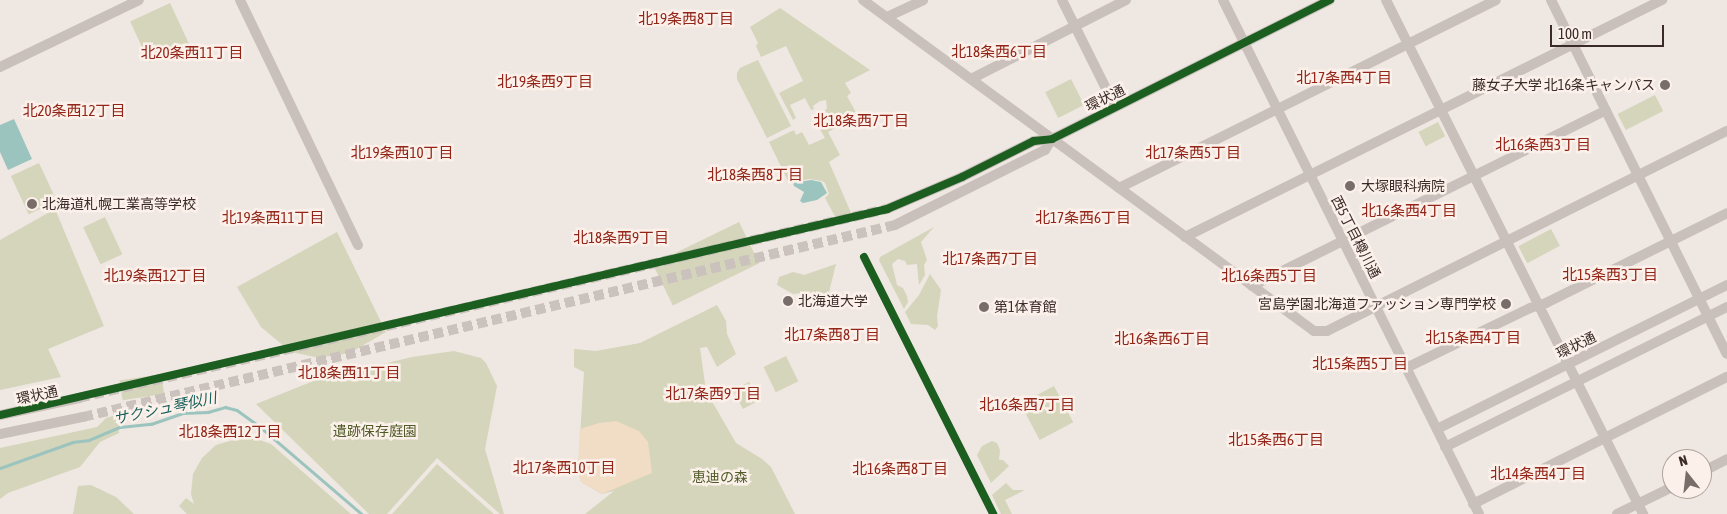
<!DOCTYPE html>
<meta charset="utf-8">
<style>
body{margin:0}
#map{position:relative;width:1727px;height:514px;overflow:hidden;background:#efe7e2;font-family:"Asap Condensed","Noto Sans JP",sans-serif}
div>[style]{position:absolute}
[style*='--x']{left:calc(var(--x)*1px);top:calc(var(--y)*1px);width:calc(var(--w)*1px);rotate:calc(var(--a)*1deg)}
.green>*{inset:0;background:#d4d5ba;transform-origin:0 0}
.sand>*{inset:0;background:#f1dcc6}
.water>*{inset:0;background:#9cc4bf}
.stream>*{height:2.5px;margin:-1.25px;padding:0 1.25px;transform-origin:1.25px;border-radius:1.25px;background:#9cc4bf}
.minor-tunnel>*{height:10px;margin-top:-5px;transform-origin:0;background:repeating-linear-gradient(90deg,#cbc1bd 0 10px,transparent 0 15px)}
.minor>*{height:10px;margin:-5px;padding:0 5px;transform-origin:5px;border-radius:5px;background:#c9c0bb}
.cycleway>*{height:8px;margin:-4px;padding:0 4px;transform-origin:4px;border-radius:4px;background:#1b5e20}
.dots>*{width:14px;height:14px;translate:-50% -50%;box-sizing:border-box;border:2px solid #fcf1ea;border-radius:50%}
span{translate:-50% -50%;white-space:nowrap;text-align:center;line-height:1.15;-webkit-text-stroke:5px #fcf1ea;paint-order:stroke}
.poi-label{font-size:14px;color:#3a2b28}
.right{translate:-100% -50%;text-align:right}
.left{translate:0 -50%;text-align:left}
.street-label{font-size:14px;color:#3a2b28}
.park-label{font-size:14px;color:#505b29}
.neighbourhood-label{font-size:15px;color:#922518}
.water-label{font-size:15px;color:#19605c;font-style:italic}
.north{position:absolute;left:1662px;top:449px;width:50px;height:50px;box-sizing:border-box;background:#fcf1ea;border:1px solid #aea29c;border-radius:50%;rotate:344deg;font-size:14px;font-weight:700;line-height:20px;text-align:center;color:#3a2b28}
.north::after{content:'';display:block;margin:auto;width:18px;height:22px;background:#796d69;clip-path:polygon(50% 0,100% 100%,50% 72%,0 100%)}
.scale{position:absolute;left:1550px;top:25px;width:114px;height:22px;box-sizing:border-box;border:2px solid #3a2b28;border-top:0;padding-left:6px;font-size:15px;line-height:18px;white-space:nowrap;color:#3a2b28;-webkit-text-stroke:4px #fcf1ea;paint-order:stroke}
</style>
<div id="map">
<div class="green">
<div style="left:170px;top:3px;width:45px;height:44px;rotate:65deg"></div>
<div style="clip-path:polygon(780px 8px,870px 70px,845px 83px,851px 93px,847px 96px,858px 116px,828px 132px,840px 155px,829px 162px,852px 215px,838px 222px,825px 198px,829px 194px,825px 183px,822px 181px,809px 179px,789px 183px,769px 142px,794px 130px,796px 135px,802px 132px,809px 145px,825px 138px,819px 127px,829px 122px,825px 114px,820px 116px,819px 113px,827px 109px,826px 100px,820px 101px,813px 106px,814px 109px,811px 110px,805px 98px,790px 105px,796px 118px,793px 120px,779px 93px,803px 81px,786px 46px,761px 57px,756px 46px,758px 43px,750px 27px)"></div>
<div style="clip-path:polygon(758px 60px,791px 126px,767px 138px,737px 79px,737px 73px,740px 68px)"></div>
<div style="left:1071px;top:79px;width:29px;height:29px;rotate:63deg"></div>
<div style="left:1655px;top:95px;width:18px;height:42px;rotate:63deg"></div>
<div style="left:1438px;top:122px;width:16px;height:22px;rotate:63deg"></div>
<div style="left:39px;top:163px;width:42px;height:31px;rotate:65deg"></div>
<div style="clip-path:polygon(55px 209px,104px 326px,48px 349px,61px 377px,0 390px,0 240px)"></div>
<div style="left:105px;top:217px;width:41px;height:24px;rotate:65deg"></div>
<div style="left:739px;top:222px;width:46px;height:96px;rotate:64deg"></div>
<div style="clip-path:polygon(934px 227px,921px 242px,927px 260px,924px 265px,925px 275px,919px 285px,917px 264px,907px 265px,905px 261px,898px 259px,892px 264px,897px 285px,903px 288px,907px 296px,908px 302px,904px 309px,879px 260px,880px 257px)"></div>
<div style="left:1551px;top:229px;width:19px;height:37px;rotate:62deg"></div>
<div style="clip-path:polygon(337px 232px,386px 332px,353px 351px,336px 356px,315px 357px,291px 352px,261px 327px,237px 287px)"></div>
<div style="clip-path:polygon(836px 264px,828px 296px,808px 292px,793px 294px,777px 285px,779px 277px,793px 272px,804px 275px)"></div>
<div style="clip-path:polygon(930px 274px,941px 290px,937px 316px,938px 326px,935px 330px,928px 325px,911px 324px,905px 312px,919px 295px)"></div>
<div style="clip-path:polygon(717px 305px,726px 321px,727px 334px,736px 354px,717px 367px,707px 347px,700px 348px,706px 391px,736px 443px,762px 459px,771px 467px,795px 514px,585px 514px,614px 491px,602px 494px,581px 482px,578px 470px,584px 372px,574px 367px,574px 349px,596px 351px,640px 343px)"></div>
<div style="clip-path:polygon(454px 351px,481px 358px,486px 363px,497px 386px,485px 449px,504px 514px,500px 514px,437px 458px,387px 514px,369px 514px,256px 404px,316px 380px,412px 357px)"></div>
<div style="left:786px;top:356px;width:28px;height:25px;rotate:64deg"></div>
<div style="left:161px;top:374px;width:20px;height:42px;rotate:81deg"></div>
<div style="left:749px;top:382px;width:21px;height:18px;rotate:62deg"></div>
<div style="left:1054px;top:386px;width:41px;height:38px;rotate:62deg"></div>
<div style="clip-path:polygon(117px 415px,119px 433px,100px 442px,80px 467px,8px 493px,0 499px,0 448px,97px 427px,106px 418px)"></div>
<div style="clip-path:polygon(240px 438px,257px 439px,271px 444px,351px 514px,187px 514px,179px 506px,186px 498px,194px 504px,191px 494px,193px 474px,202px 458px,216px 445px)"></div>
<div style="clip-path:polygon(992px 441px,997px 443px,1000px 450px,999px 460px,1003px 460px,1009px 466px,991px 483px,977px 455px,982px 446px)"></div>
<div style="clip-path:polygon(437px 464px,494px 514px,392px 514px)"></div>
<div style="clip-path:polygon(1006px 483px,1013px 490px,1025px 490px,1005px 500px,1012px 514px,1001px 514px,992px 495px)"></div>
<div style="clip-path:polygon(91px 485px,116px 497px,134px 514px,73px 514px,78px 486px)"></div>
</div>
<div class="sand">
<div style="clip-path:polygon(616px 421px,639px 431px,648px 442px,652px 473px,602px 494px,581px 482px,578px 470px,580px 429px,599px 423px)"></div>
</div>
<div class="water">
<div style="clip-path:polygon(14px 119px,32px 159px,8px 170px,0 152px,0 125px)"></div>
<div style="clip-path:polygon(811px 180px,821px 182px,827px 193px,817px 200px,803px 203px,800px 201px,804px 192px,794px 186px,793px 183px)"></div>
</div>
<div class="stream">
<div style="--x:0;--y:468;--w:77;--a:-19.6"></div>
<div style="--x:73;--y:442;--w:16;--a:-7"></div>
<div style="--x:89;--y:440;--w:34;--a:-23"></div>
<div style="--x:120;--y:427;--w:31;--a:-6"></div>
<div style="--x:151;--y:424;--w:34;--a:-19"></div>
<div style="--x:183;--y:413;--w:25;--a:-2"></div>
<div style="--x:208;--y:412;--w:18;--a:-16"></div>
<div style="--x:225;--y:407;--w:12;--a:14"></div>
<div style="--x:237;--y:410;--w:26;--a:36"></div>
<div style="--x:258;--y:425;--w:137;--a:40.6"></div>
</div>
<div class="minor-tunnel">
<div style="--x:79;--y:398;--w:830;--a:-13.17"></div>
<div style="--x:83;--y:417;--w:834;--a:-13.3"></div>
</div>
<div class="minor">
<div style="--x:240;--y:0;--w:272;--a:64.3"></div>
<div style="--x:863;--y:0;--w:559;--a:36.28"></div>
<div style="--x:1314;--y:331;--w:13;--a:0"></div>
<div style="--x:1327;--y:331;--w:447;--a:-26.6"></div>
<div style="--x:1062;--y:0;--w:119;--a:63.6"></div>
<div style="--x:1223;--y:0;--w:574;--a:63.52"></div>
<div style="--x:1386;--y:0;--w:575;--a:63.43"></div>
<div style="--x:1551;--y:0;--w:395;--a:63.6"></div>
<div style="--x:887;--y:17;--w:40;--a:-25"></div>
<div style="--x:0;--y:67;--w:154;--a:-25.7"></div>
<div style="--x:971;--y:79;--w:174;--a:-27"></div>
<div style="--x:1119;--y:188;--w:421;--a:-26.5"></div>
<div style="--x:887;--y:209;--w:82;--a:-23.1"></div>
<div style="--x:962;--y:177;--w:80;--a:-26.6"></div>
<div style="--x:1034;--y:141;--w:18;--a:-6"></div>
<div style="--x:1052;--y:139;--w:311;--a:-26.6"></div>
<div style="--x:895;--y:225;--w:168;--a:-26.6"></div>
<div style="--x:1045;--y:150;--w:13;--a:-58"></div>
<div style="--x:1185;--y:237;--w:533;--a:-26.42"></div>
<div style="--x:1252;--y:286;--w:395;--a:-26.4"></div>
<div style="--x:1406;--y:368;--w:138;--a:-25.8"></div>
<div style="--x:1530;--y:308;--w:17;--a:-17"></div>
<div style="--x:1546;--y:303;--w:202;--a:-26.4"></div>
<div style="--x:0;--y:415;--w:81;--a:-12.1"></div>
<div style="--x:1437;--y:429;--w:324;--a:-26.4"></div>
<div style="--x:0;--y:434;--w:85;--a:-11.6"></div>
<div style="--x:1445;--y:447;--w:315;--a:-26.4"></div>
<div style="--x:1702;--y:472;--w:28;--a:-27"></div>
<div style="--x:1473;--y:504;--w:284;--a:-26.6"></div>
<div style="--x:1617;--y:514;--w:61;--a:-26.1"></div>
</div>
<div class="cycleway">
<div style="--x:864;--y:257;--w:288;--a:63.3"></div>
<div style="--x:0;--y:415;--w:911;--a:-13.07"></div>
<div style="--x:887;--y:209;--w:82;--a:-23.1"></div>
<div style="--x:962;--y:177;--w:80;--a:-26.6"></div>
<div style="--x:1034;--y:141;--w:18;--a:-6"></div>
<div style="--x:1052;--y:139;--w:311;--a:-26.6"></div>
</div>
<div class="dots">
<div style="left:1665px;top:85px;background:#796d69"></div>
<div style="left:1350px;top:186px;background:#796d69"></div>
<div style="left:32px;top:204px;background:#796d69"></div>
<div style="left:788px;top:301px;background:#796d69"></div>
<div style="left:1506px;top:304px;background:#796d69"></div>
<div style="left:984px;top:307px;background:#796d69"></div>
</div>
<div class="poi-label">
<span class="right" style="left:1655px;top:85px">藤女子大学 北16条キャンパス</span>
<span class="left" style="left:1361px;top:186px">大塚眼科病院</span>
<span class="left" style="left:42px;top:204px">北海道札幌工業高等学校</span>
<span class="left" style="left:798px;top:301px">北海道大学</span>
<span class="right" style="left:1496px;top:304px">宮島学園北海道ファッション専門学校</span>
<span class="left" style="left:994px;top:307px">第1体育館</span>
</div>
<div class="street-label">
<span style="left:1105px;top:98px;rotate:-26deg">環状通</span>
<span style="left:1356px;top:237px;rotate:63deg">西5丁目樽川通</span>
<span style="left:1576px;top:345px;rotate:-26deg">環状通</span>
<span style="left:37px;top:395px;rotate:-12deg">環状通</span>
</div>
<div class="park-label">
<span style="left:375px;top:431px">遺跡保存庭園</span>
<span style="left:720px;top:477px">恵迪の森</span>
</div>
<div class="neighbourhood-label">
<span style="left:686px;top:19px">北19条西8丁目</span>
<span style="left:999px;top:52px">北18条西6丁目</span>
<span style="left:192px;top:53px">北20条西11丁目</span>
<span style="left:1344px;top:78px">北17条西4丁目</span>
<span style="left:545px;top:82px">北19条西9丁目</span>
<span style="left:74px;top:111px">北20条西12丁目</span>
<span style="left:861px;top:121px">北18条西7丁目</span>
<span style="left:1543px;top:145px">北16条西3丁目</span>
<span style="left:402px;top:153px">北19条西10丁目</span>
<span style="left:1193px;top:153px">北17条西5丁目</span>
<span style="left:755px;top:175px">北18条西8丁目</span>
<span style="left:1409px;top:211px">北16条西4丁目</span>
<span style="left:273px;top:218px">北19条西11丁目</span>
<span style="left:1083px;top:218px">北17条西6丁目</span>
<span style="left:621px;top:238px">北18条西9丁目</span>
<span style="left:990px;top:259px">北17条西7丁目</span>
<span style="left:1610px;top:275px">北15条西3丁目</span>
<span style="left:155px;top:276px">北19条西12丁目</span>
<span style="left:1269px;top:276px">北16条西5丁目</span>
<span style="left:832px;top:335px">北17条西8丁目</span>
<span style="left:1473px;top:338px">北15条西4丁目</span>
<span style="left:1162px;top:339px">北16条西6丁目</span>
<span style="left:1360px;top:364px">北15条西5丁目</span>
<span style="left:349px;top:373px">北18条西11丁目</span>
<span style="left:713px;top:394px">北17条西9丁目</span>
<span style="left:1027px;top:405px">北16条西7丁目</span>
<span style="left:230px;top:432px">北18条西12丁目</span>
<span style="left:1276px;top:440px">北15条西6丁目</span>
<span style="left:564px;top:468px">北17条西10丁目</span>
<span style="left:900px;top:469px">北16条西8丁目</span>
<span style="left:1538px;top:474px">北14条西4丁目</span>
</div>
<div class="water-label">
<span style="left:165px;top:408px;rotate:-12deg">サクシュ琴似川</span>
</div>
<div class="north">N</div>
<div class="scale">100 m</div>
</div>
